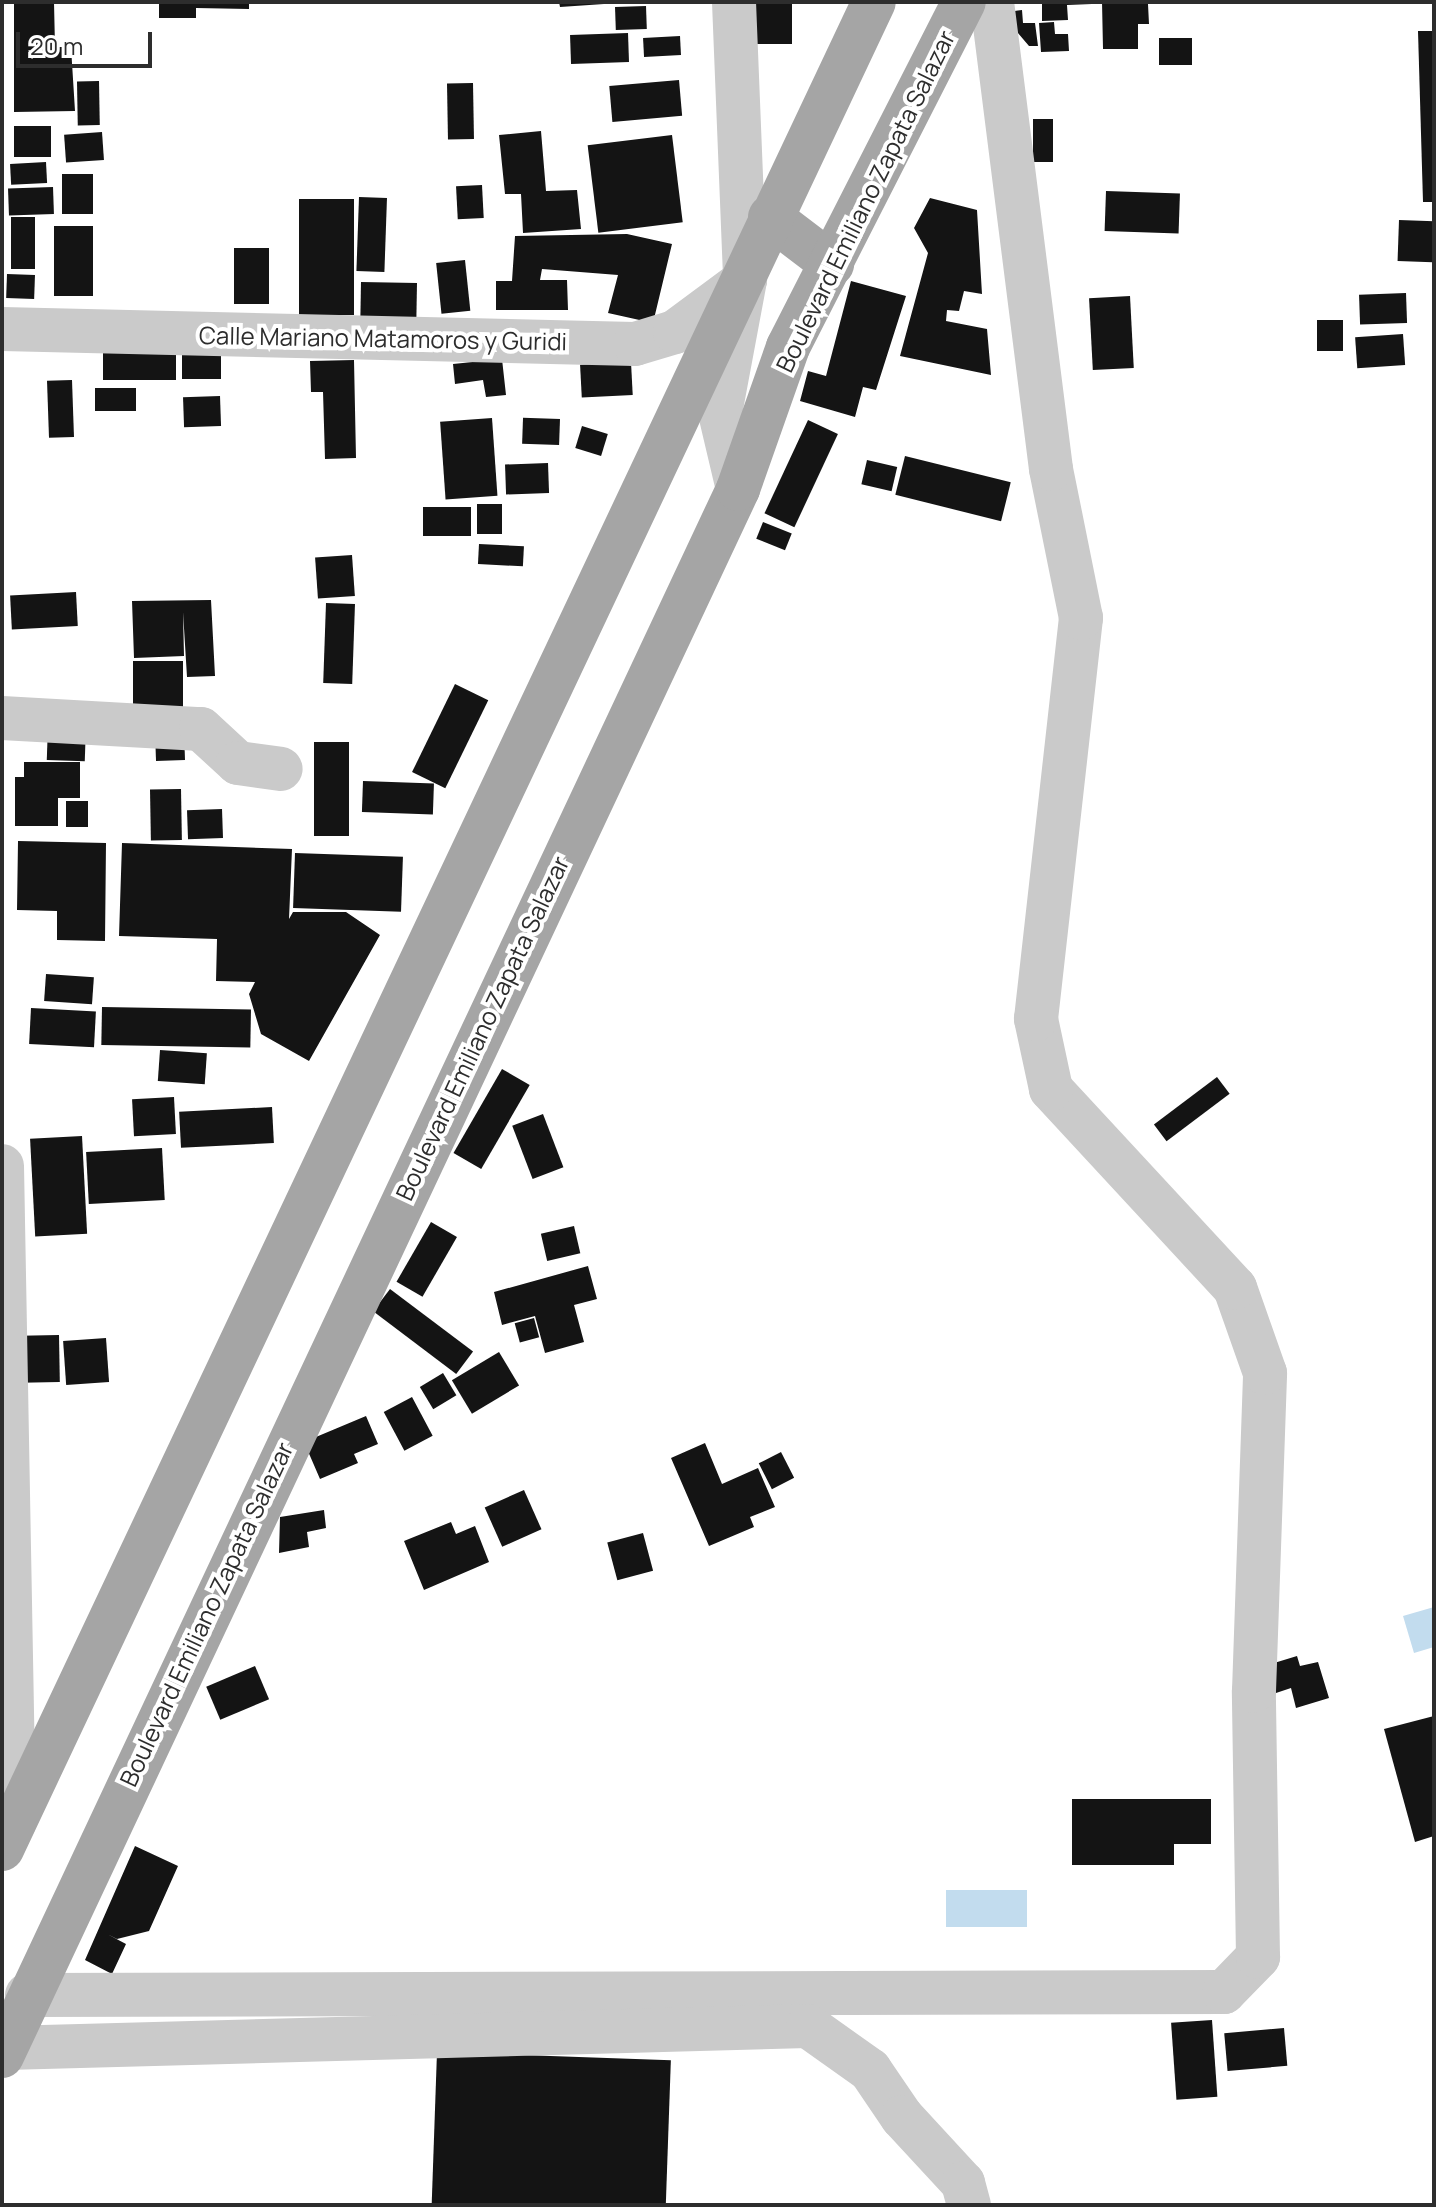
<!DOCTYPE html>
<style>
body{margin:0}
#map{position:relative;width:1436px;height:2207px;overflow:hidden;background:#fff;font-family:Manrope,sans-serif}
div>[style]{position:absolute}
[style*='--x']{left:calc(var(--x)*1px);top:calc(var(--y)*1px);width:calc(var(--w)*1px);rotate:calc(var(--a)*1deg)}
.water>*{inset:0;background:#c2dcee;transform-origin:0 0}
.building>*{inset:0;background:#141414;transform-origin:0 0}
.minor>*{height:44px;margin:-22px;padding:0 22px;transform-origin:22px;border-radius:22px;background:#cacaca}
.major>*{height:44px;margin:-22px;padding:0 22px;transform-origin:22px;border-radius:22px;background:#a5a5a5}
span{translate:-50% -50%;white-space:nowrap;text-align:center;line-height:1.15;-webkit-text-stroke:8px #fff;paint-order:stroke}
.street-label{font-size:24px;color:#2d2d2d}
.frame{position:absolute;inset:0;border:4px solid #2d2d2d;pointer-events:none}
.scale{position:absolute;left:16px;top:32px;width:136px;height:36px;box-sizing:border-box;border:4px solid #2d2d2d;border-top:0;padding-left:10px;font-size:24px;line-height:28px;white-space:nowrap;color:#2d2d2d;-webkit-text-stroke:6px #fff;paint-order:stroke}
</style>
<div id="map">
<div class="water">
<div style="clip-path:polygon(1434px 1607px,1434px 1647px,1414px 1653px,1403px 1616px)"></div>
<div style="left:946px;top:1890px;width:81px;height:37px"></div>
</div>
<div class="building">
<div style="clip-path:polygon(14px 2px,54px 2px,55px 47px,71px 47px,75px 111px,14px 112px)"></div>
<div style="clip-path:polygon(159px 2px,249px 2px,249px 9px,196px 8px,196px 18px,159px 18px)"></div>
<div style="clip-path:polygon(559px 2px,604px 2px,604px 4px,560px 7px)"></div>
<div style="left:743px;top:2px;width:49px;height:42px"></div>
<div style="clip-path:polygon(1042px 2px,1091px 2px,1092px 4px,1067px 5px,1068px 20px,1042px 21px)"></div>
<div style="clip-path:polygon(1102px 2px,1148px 4px,1149px 24px,1138px 24px,1138px 49px,1103px 49px)"></div>
<div style="left:646px;top:6px;width:23px;height:31px;rotate:88deg"></div>
<div style="clip-path:polygon(1022px 10px,1023px 23px,1035px 23px,1038px 46px,1029px 46px,1001px 13px)"></div>
<div style="clip-path:polygon(1054px 22px,1055px 34px,1068px 34px,1069px 51px,1041px 52px,1039px 23px)"></div>
<div style="clip-path:polygon(1418px 31px,1434px 31px,1434px 202px,1423px 202px)"></div>
<div style="left:628px;top:33px;width:29px;height:58px;rotate:88deg"></div>
<div style="left:680px;top:36px;width:19px;height:37px;rotate:87deg"></div>
<div style="left:1192px;top:38px;width:27px;height:33px;rotate:90deg"></div>
<div style="left:679px;top:80px;width:36px;height:70px;rotate:85deg"></div>
<div style="left:99px;top:81px;width:44px;height:22px;rotate:89deg"></div>
<div style="left:473px;top:83px;width:56px;height:26px;rotate:89deg"></div>
<div style="left:1033px;top:119px;width:20px;height:43px"></div>
<div style="left:14px;top:126px;width:37px;height:31px"></div>
<div style="clip-path:polygon(541px 131px,546px 191px,577px 190px,581px 229px,523px 233px,521px 194px,505px 194px,499px 135px)"></div>
<div style="left:102px;top:132px;width:28px;height:38px;rotate:86deg"></div>
<div style="left:672px;top:135px;width:88px;height:85px;rotate:83deg"></div>
<div style="left:46px;top:162px;width:21px;height:36px;rotate:87deg"></div>
<div style="left:62px;top:174px;width:31px;height:40px"></div>
<div style="left:482px;top:185px;width:33px;height:26px;rotate:87deg"></div>
<div style="left:53px;top:187px;width:27px;height:45px;rotate:88deg"></div>
<div style="left:1106px;top:191px;width:74px;height:40px;rotate:2deg"></div>
<div style="left:359px;top:197px;width:28px;height:74px;rotate:2deg"></div>
<div style="clip-path:polygon(930px 198px,977px 210px,982px 294px,964px 291px,959px 311px,947px 310px,946px 321px,987px 329px,991px 375px,900px 356px,928px 253px,914px 228px)"></div>
<div style="left:299px;top:199px;width:55px;height:116px"></div>
<div style="left:11px;top:217px;width:24px;height:52px"></div>
<div style="left:1399px;top:220px;width:35px;height:41px;rotate:2deg"></div>
<div style="left:93px;top:226px;width:70px;height:39px;rotate:90deg"></div>
<div style="clip-path:polygon(627px 234px,672px 244px,653px 323px,608px 313px,618px 275px,542px 269px,540px 280px,567px 280px,568px 310px,496px 310px,496px 281px,512px 281px,515px 236px)"></div>
<div style="left:234px;top:248px;width:35px;height:56px"></div>
<div style="left:465px;top:260px;width:51px;height:29px;rotate:84deg"></div>
<div style="left:7px;top:274px;width:28px;height:24px;rotate:2deg"></div>
<div style="clip-path:polygon(851px 281px,906px 296px,876px 390px,863px 387px,855px 417px,800px 401px,808px 371px,826px 376px)"></div>
<div style="left:361px;top:282px;width:56px;height:41px;rotate:1deg"></div>
<div style="left:1406px;top:293px;width:30px;height:47px;rotate:88deg"></div>
<div style="left:1130px;top:296px;width:72px;height:41px;rotate:87deg"></div>
<div style="left:1343px;top:320px;width:31px;height:26px;rotate:90deg"></div>
<div style="left:1403px;top:334px;width:31px;height:48px;rotate:86deg"></div>
<div style="left:103px;top:349px;width:73px;height:31px"></div>
<div style="left:182px;top:349px;width:39px;height:30px"></div>
<div style="clip-path:polygon(502px 359px,506px 395px,486px 397px,483px 380px,455px 384px,453px 364px)"></div>
<div style="clip-path:polygon(354px 360px,356px 458px,325px 459px,323px 392px,311px 392px,310px 361px)"></div>
<div style="left:631px;top:362px;width:33px;height:51px;rotate:87deg"></div>
<div style="left:72px;top:380px;width:57px;height:25px;rotate:88deg"></div>
<div style="left:95px;top:388px;width:41px;height:23px"></div>
<div style="left:220px;top:396px;width:30px;height:37px;rotate:88deg"></div>
<div style="left:492px;top:418px;width:78px;height:52px;rotate:86deg"></div>
<div style="left:560px;top:419px;width:26px;height:37px;rotate:92deg"></div>
<div style="left:808px;top:420px;width:33px;height:103px;rotate:25deg"></div>
<div style="left:582px;top:426px;width:27px;height:23px;rotate:17deg"></div>
<div style="left:905px;top:456px;width:109px;height:40px;rotate:14deg"></div>
<div style="left:867px;top:460px;width:31px;height:25px;rotate:13deg"></div>
<div style="left:548px;top:463px;width:30px;height:43px;rotate:88deg"></div>
<div style="left:477px;top:504px;width:25px;height:30px"></div>
<div style="left:471px;top:507px;width:29px;height:48px;rotate:90deg"></div>
<div style="left:763px;top:522px;width:31px;height:18px;rotate:22deg"></div>
<div style="left:479px;top:544px;width:45px;height:20px;rotate:3deg"></div>
<div style="left:352px;top:555px;width:41px;height:37px;rotate:86deg"></div>
<div style="left:76px;top:592px;width:34px;height:66px;rotate:87deg"></div>
<div style="clip-path:polygon(211px 600px,215px 676px,187px 677px,183px 612px,184px 656px,134px 658px,132px 601px)"></div>
<div style="left:326px;top:603px;width:29px;height:80px;rotate:2deg"></div>
<div style="left:133px;top:661px;width:50px;height:51px"></div>
<div style="left:455px;top:684px;width:37px;height:98px;rotate:26deg"></div>
<div style="left:48px;top:725px;width:38px;height:35px;rotate:2deg"></div>
<div style="left:184px;top:731px;width:29px;height:29px;rotate:88deg"></div>
<div style="left:314px;top:742px;width:35px;height:94px"></div>
<div style="clip-path:polygon(24px 762px,80px 762px,80px 798px,58px 798px,58px 826px,15px 826px,15px 777px,24px 777px)"></div>
<div style="left:363px;top:781px;width:71px;height:31px;rotate:2deg"></div>
<div style="left:181px;top:789px;width:51px;height:31px;rotate:89deg"></div>
<div style="left:88px;top:801px;width:26px;height:22px;rotate:90deg"></div>
<div style="left:222px;top:809px;width:29px;height:35px;rotate:88deg"></div>
<div style="clip-path:polygon(18px 841px,106px 843px,105px 941px,57px 940px,57px 911px,17px 910px)"></div>
<div style="clip-path:polygon(122px 843px,292px 849px,289px 919px,293px 912px,346px 912px,380px 935px,309px 1061px,261px 1034px,249px 994px,255px 982px,216px 981px,217px 939px,119px 936px)"></div>
<div style="left:295px;top:853px;width:108px;height:55px;rotate:2deg"></div>
<div style="left:46px;top:974px;width:48px;height:27px;rotate:4deg"></div>
<div style="left:102px;top:1007px;width:149px;height:38px;rotate:1deg"></div>
<div style="left:31px;top:1008px;width:65px;height:36px;rotate:3deg"></div>
<div style="left:160px;top:1050px;width:47px;height:31px;rotate:4deg"></div>
<div style="left:502px;top:1069px;width:32px;height:97px;rotate:30deg"></div>
<div style="left:1217px;top:1077px;width:21px;height:79px;rotate:53deg"></div>
<div style="left:174px;top:1097px;width:37px;height:42px;rotate:87deg"></div>
<div style="left:272px;top:1107px;width:36px;height:93px;rotate:87deg"></div>
<div style="left:543px;top:1114px;width:57px;height:33px;rotate:69deg"></div>
<div style="left:82px;top:1136px;width:98px;height:52px;rotate:87deg"></div>
<div style="left:162px;top:1148px;width:52px;height:76px;rotate:87deg"></div>
<div style="left:431px;top:1222px;width:30px;height:69px;rotate:30deg"></div>
<div style="left:574px;top:1226px;width:28px;height:34px;rotate:77deg"></div>
<div style="clip-path:polygon(588px 1266px,597px 1299px,574px 1305px,584px 1342px,545px 1353px,535px 1316px,502px 1325px,494px 1292px)"></div>
<div style="left:390px;top:1289px;width:104px;height:28px;rotate:37deg"></div>
<div style="left:534px;top:1318px;width:20px;height:20px;rotate:75deg"></div>
<div style="left:59px;top:1335px;width:47px;height:39px;rotate:89deg"></div>
<div style="left:106px;top:1338px;width:44px;height:43px;rotate:86deg"></div>
<div style="left:499px;top:1352px;width:39px;height:55px;rotate:59deg"></div>
<div style="left:443px;top:1373px;width:26px;height:27px;rotate:59deg"></div>
<div style="left:412px;top:1397px;width:44px;height:32px;rotate:62deg"></div>
<div style="clip-path:polygon(366px 1416px,378px 1444px,354px 1454px,358px 1463px,320px 1479px,304px 1442px)"></div>
<div style="clip-path:polygon(705px 1443px,722px 1484px,758px 1468px,775px 1507px,750px 1517px,754px 1527px,709px 1546px,671px 1458px)"></div>
<div style="left:781px;top:1452px;width:29px;height:25px;rotate:63deg"></div>
<div style="left:524px;top:1490px;width:43px;height:43px;rotate:66deg"></div>
<div style="clip-path:polygon(324px 1510px,326px 1528px,307px 1532px,309px 1547px,279px 1553px,280px 1517px)"></div>
<div style="clip-path:polygon(451px 1522px,456px 1534px,475px 1526px,489px 1562px,424px 1590px,404px 1541px)"></div>
<div style="left:643px;top:1533px;width:39px;height:37px;rotate:75deg"></div>
<div style="clip-path:polygon(1297px 1656px,1300px 1666px,1318px 1662px,1329px 1698px,1296px 1708px,1291px 1688px,1273px 1694px,1264px 1666px)"></div>
<div style="left:255px;top:1666px;width:36px;height:53px;rotate:67deg"></div>
<div style="clip-path:polygon(1434px 1716px,1434px 1836px,1415px 1842px,1384px 1729px)"></div>
<div style="clip-path:polygon(1072px 1799px,1211px 1799px,1211px 1844px,1174px 1844px,1174px 1865px,1072px 1865px)"></div>
<div style="clip-path:polygon(135px 1846px,178px 1866px,149px 1931px,117px 1939px,107px 1934px,126px 1944px,112px 1974px,85px 1960px)"></div>
<div style="left:1212px;top:2020px;width:77px;height:41px;rotate:86deg"></div>
<div style="left:1284px;top:2028px;width:38px;height:60px;rotate:85deg"></div>
<div style="left:437px;top:2052px;width:234px;height:153px;rotate:2deg"></div>
</div>
<div class="minor">
<div style="--x:734;--y:2;--w:278;--a:87.7"></div>
<div style="--x:745;--y:280;--w:135;--a:100.6"></div>
<div style="--x:720;--y:413;--w:78;--a:76.7"></div>
<div style="--x:2;--y:329;--w:633;--a:1.36"></div>
<div style="--x:635;--y:344;--w:42;--a:-16.7"></div>
<div style="--x:675;--y:332;--w:87;--a:-36.6"></div>
<div style="--x:2;--y:718;--w:199;--a:3.2"></div>
<div style="--x:201;--y:729;--w:50;--a:42.6"></div>
<div style="--x:238;--y:763;--w:43;--a:7.9"></div>
<div style="--x:2;--y:1166;--w:657;--a:88.95"></div>
<div style="--x:27;--y:1995;--w:1197;--a:-0.14"></div>
<div style="--x:1224;--y:1992;--w:49;--a:-45.8"></div>
<div style="--x:1258;--y:1957;--w:266;--a:-90.9"></div>
<div style="--x:1254;--y:1691;--w:318;--a:-88"></div>
<div style="--x:1265;--y:1373;--w:90;--a:-109.4"></div>
<div style="--x:1235;--y:1288;--w:271;--a:-132.8"></div>
<div style="--x:1051;--y:1089;--w:72;--a:-102.1"></div>
<div style="--x:1036;--y:1019;--w:404;--a:-83.6"></div>
<div style="--x:1081;--y:618;--w:152;--a:-101.4"></div>
<div style="--x:1051;--y:469;--w:471;--a:-97.2"></div>
<div style="--x:6;--y:2048;--w:802;--a:-1.57"></div>
<div style="--x:808;--y:2026;--w:76;--a:35.4"></div>
<div style="--x:870;--y:2070;--w:57;--a:55.8"></div>
<div style="--x:902;--y:2117;--w:90;--a:47.3"></div>
<div style="--x:963;--y:2183;--w:23;--a:75"></div>
</div>
<div class="major">
<div style="--x:770;--y:217;--w:78;--a:37.2"></div>
<div style="--x:2;--y:1849;--w:2042;--a:-64.73"></div>
<div style="--x:2;--y:2056;--w:1731;--a:-64.84"></div>
<div style="--x:738;--y:489;--w:151;--a:-70.6"></div>
<div style="--x:788;--y:347;--w:387;--a:-63"></div>
</div>
<div class="street-label">
<span style="left:865px;top:201px;rotate:-64deg">Boulevard Emiliano Zapata Salazar</span>
<span style="left:383px;top:338px;rotate:1deg">Calle Mariano Matamoros y Guridi</span>
<span style="left:482px;top:1028px;rotate:-65deg">Boulevard Emiliano Zapata Salazar</span>
<span style="left:206px;top:1614px;rotate:-65deg">Boulevard Emiliano Zapata Salazar</span>
</div>
<div class="frame"></div>
<div class="scale">20 m</div>
</div>
